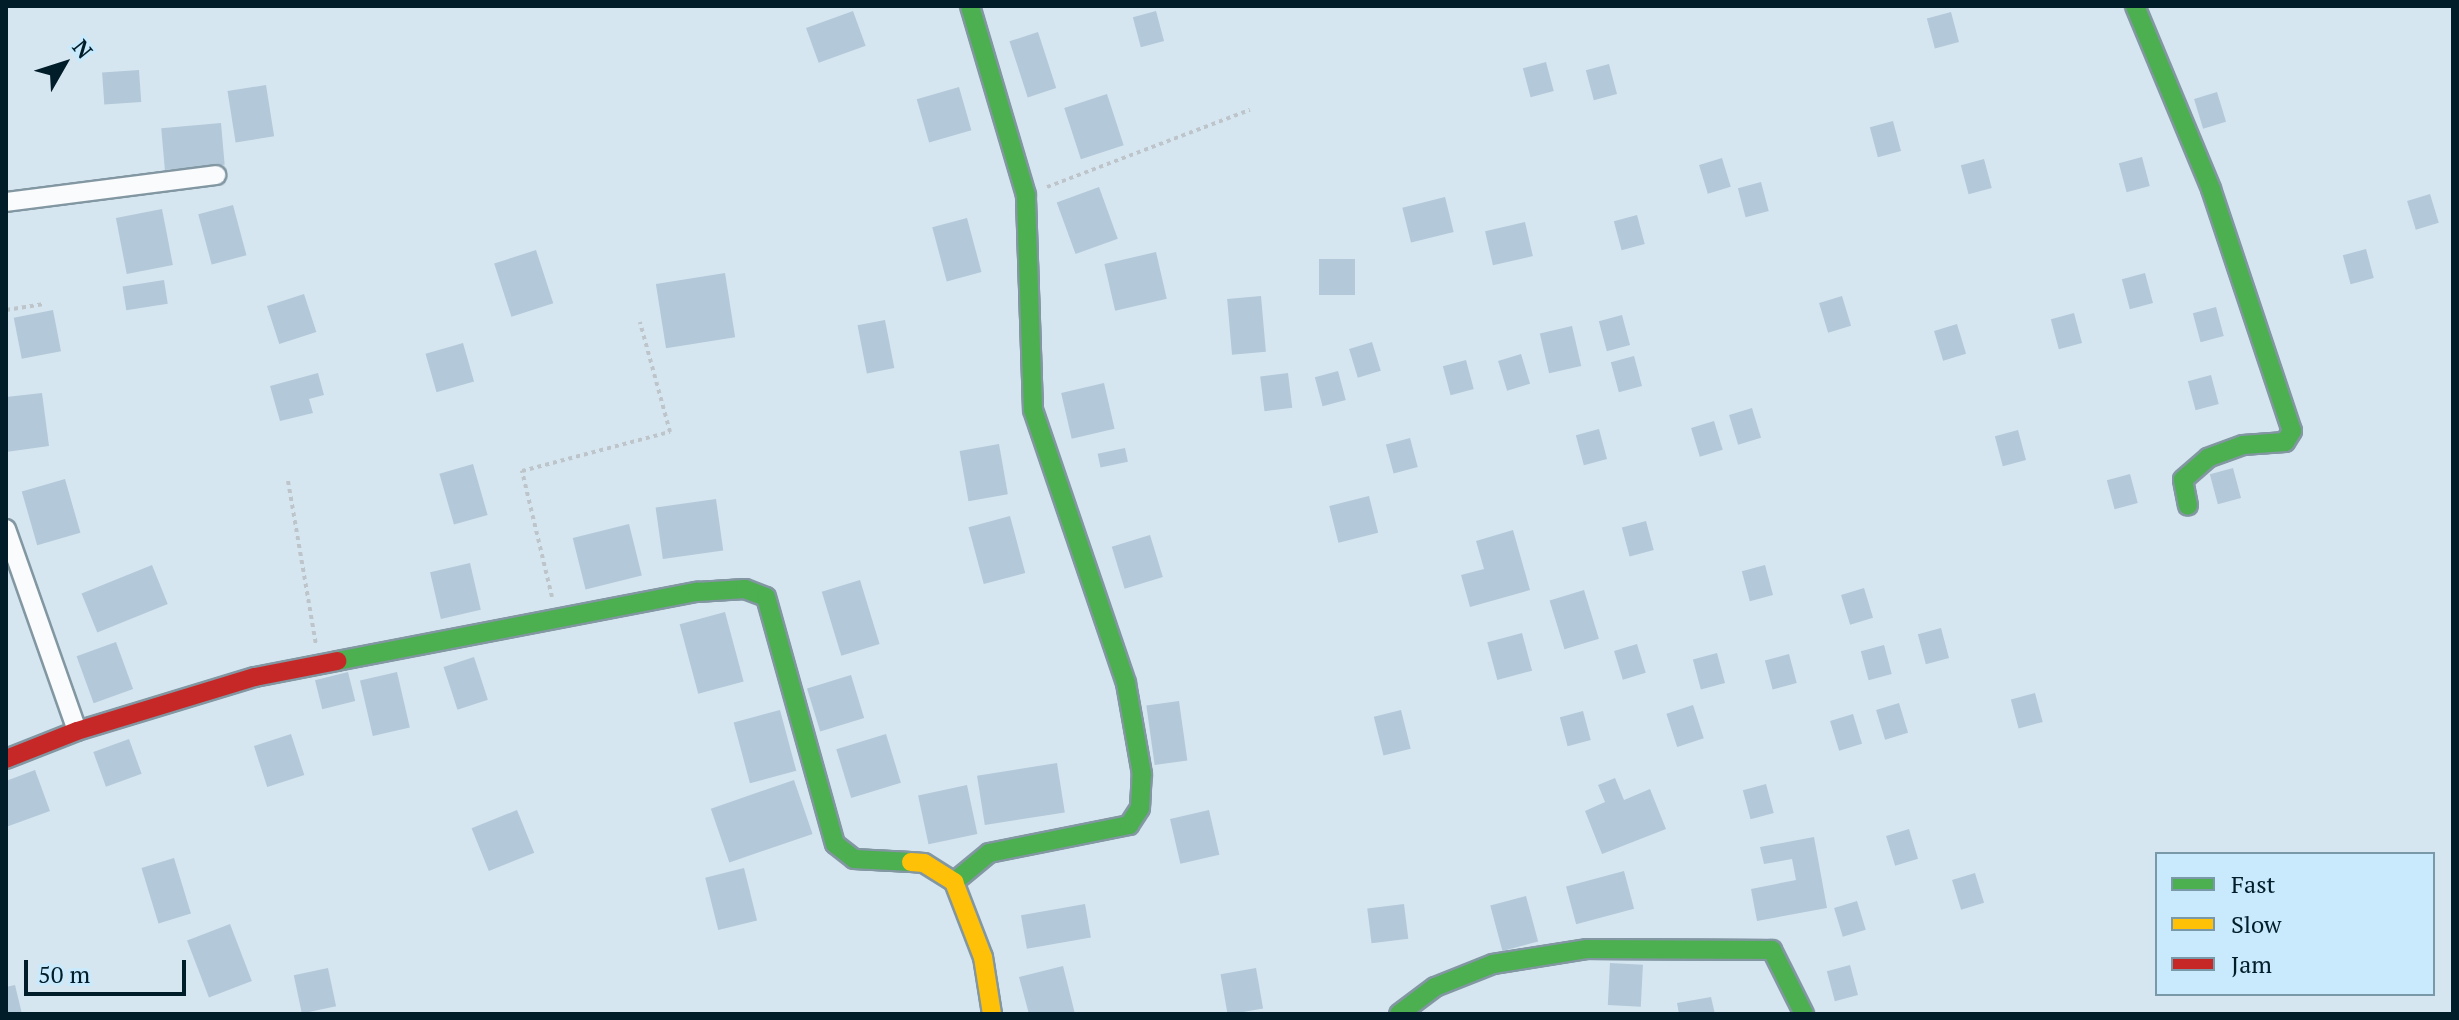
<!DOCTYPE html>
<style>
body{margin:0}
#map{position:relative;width:2459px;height:1020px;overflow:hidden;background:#d5e6f0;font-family:"PT Serif",serif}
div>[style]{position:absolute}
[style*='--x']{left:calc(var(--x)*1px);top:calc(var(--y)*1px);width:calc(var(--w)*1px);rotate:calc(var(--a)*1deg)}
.building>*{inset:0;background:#b3c8d9;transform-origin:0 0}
.path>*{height:4px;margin-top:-2px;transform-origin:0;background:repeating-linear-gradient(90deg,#bec5ca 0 4px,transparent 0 8px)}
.roads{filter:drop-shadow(2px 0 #8297a2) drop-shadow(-2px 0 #8297a2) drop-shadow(0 2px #8297a2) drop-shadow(0 -2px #8297a2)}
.street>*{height:18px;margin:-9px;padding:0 9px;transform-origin:9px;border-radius:9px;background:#f9fbfd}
.fast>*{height:18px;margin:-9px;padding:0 9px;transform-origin:9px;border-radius:9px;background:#4caf50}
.slow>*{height:18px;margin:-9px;padding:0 9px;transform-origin:9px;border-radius:9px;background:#ffc107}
.jam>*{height:18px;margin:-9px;padding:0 9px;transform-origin:9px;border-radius:9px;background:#c62828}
span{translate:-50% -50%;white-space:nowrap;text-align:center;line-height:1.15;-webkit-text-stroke:8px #c9eafc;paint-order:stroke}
.frame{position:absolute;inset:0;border:8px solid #011d2a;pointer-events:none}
.legend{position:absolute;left:2155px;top:852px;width:280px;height:144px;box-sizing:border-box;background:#c9eafc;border:2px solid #7998a8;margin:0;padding:10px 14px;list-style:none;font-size:24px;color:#011d2a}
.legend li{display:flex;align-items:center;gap:16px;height:40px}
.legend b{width:40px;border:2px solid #7998a8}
.north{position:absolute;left:24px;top:24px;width:80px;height:80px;-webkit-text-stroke:6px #c9eafc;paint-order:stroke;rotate:51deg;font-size:22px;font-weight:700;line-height:32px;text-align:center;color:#011d2a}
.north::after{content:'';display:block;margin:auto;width:28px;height:36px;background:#011d2a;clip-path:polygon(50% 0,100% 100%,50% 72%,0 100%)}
.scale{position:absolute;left:24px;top:960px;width:162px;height:36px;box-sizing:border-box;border:4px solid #011d2a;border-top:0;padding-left:10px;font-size:24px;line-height:28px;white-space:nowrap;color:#011d2a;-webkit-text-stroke:6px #c9eafc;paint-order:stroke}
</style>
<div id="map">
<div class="building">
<div style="left:853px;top:11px;width:37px;height:50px;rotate:70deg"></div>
<div style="left:1156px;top:11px;width:31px;height:24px;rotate:75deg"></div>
<div style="left:1951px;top:12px;width:31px;height:25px;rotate:75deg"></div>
<div style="left:1038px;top:32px;width:59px;height:30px;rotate:72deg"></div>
<div style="left:1546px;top:62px;width:30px;height:24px;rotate:75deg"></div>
<div style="left:1609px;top:64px;width:31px;height:24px;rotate:75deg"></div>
<div style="left:139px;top:70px;width:32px;height:37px;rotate:86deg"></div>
<div style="left:266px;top:85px;width:52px;height:39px;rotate:81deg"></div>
<div style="left:959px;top:87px;width:45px;height:44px;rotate:74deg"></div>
<div style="left:2217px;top:92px;width:31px;height:24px;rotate:73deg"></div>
<div style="left:1107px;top:94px;width:54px;height:45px;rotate:72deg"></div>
<div style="left:1893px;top:121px;width:31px;height:24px;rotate:75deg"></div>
<div style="left:221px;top:123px;width:42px;height:60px;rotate:85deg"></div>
<div style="left:2142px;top:157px;width:30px;height:24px;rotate:75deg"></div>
<div style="left:1722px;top:158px;width:30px;height:24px;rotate:73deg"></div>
<div style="left:1984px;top:159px;width:30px;height:24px;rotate:75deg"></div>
<div style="left:1761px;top:182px;width:30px;height:24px;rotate:75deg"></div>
<div style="left:1099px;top:187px;width:55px;height:45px;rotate:70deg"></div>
<div style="left:2430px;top:194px;width:30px;height:24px;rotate:73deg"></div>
<div style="left:1445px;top:197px;width:36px;height:44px;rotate:76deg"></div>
<div style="left:233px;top:205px;width:52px;height:36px;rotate:75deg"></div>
<div style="left:162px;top:209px;width:57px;height:47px;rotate:79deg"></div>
<div style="left:1637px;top:215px;width:30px;height:24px;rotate:75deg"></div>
<div style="left:967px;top:218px;width:56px;height:36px;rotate:75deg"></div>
<div style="left:1525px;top:222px;width:35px;height:41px;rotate:77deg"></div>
<div style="left:2366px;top:249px;width:30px;height:24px;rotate:75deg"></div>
<div style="left:536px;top:250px;width:56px;height:44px;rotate:72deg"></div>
<div style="left:1156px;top:252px;width:48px;height:53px;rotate:77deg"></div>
<div style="left:1319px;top:259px;width:36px;height:36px"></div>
<div style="left:725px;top:273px;width:65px;height:70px;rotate:81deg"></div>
<div style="left:2145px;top:273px;width:31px;height:24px;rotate:75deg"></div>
<div style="left:164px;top:280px;width:24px;height:42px;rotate:81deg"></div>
<div style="left:304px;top:294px;width:40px;height:39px;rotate:72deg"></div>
<div style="left:1261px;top:296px;width:56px;height:34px;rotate:85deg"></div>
<div style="left:1842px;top:296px;width:31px;height:24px;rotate:73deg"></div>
<div style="left:2216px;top:307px;width:30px;height:24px;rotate:75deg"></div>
<div style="left:53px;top:310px;width:42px;height:40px;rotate:79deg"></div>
<div style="left:2074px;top:313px;width:31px;height:24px;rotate:75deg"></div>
<div style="left:1622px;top:315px;width:31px;height:24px;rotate:75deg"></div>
<div style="left:885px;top:320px;width:49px;height:28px;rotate:79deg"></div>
<div style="left:1957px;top:324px;width:31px;height:24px;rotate:73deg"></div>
<div style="left:1572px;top:326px;width:41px;height:33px;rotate:77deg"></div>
<div style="left:1372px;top:342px;width:30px;height:24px;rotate:73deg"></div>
<div style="left:463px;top:343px;width:40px;height:39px;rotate:74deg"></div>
<div style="left:1521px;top:354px;width:31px;height:24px;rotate:73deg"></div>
<div style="left:1634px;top:356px;width:31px;height:24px;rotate:75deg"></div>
<div style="left:1466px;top:360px;width:30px;height:24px;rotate:75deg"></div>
<div style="left:1338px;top:371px;width:30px;height:24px;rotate:75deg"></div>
<div style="clip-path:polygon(318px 373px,324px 395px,309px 399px,313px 413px,280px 421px,270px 386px)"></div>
<div style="left:1288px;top:373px;width:35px;height:28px;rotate:83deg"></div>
<div style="left:2211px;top:375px;width:30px;height:24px;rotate:75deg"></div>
<div style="left:1104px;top:383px;width:47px;height:44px;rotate:77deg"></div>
<div style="clip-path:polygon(42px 393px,49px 446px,6px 452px,6px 397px)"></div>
<div style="left:1752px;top:408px;width:31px;height:24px;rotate:73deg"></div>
<div style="left:1714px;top:421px;width:30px;height:24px;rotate:73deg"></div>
<div style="left:1599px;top:429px;width:31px;height:24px;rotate:75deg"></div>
<div style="left:2018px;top:430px;width:31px;height:24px;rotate:75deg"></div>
<div style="left:1410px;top:438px;width:30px;height:25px;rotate:75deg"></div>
<div style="left:999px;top:444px;width:51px;height:40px;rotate:80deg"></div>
<div style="left:1125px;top:448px;width:14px;height:28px;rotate:78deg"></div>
<div style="left:473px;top:464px;width:53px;height:35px;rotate:74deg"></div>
<div style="left:2233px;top:468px;width:31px;height:24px;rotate:75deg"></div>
<div style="left:2130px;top:474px;width:30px;height:24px;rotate:75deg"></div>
<div style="left:65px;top:479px;width:56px;height:45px;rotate:74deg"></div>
<div style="left:1369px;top:496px;width:38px;height:41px;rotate:76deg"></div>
<div style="left:716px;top:499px;width:52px;height:61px;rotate:82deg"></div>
<div style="left:1010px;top:516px;width:59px;height:43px;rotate:75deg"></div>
<div style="left:1646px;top:521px;width:30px;height:25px;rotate:75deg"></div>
<div style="left:629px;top:524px;width:53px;height:58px;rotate:76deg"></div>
<div style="clip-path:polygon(1513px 530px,1530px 590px,1470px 607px,1461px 575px,1484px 569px,1476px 541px)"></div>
<div style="left:1150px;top:535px;width:44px;height:40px;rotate:73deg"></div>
<div style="left:470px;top:563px;width:48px;height:41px;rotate:77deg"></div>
<div style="left:152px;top:565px;width:42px;height:76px;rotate:68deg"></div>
<div style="left:1765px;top:565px;width:31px;height:24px;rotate:75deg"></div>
<div style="left:860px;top:580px;width:67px;height:40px;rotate:73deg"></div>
<div style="left:1864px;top:588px;width:31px;height:24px;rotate:73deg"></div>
<div style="left:1584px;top:590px;width:51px;height:36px;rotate:73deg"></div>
<div style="left:725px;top:612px;width:72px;height:47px;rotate:75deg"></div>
<div style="left:1941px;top:628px;width:31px;height:24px;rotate:75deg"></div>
<div style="left:1522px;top:633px;width:39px;height:36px;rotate:75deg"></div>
<div style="left:116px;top:642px;width:50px;height:42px;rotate:70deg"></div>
<div style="left:1637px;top:644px;width:30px;height:24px;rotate:73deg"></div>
<div style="left:1884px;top:645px;width:30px;height:24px;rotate:75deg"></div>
<div style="left:1717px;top:653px;width:31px;height:25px;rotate:75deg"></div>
<div style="left:1789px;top:654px;width:30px;height:25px;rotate:75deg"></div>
<div style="left:474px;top:657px;width:45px;height:32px;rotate:72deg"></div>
<div style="left:348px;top:672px;width:30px;height:34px;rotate:76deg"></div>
<div style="left:397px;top:672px;width:57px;height:38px;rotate:77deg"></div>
<div style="left:851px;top:675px;width:45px;height:46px;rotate:73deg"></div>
<div style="left:2035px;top:693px;width:30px;height:25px;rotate:75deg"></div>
<div style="left:1179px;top:701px;width:60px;height:33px;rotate:82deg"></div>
<div style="left:1899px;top:703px;width:31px;height:24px;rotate:73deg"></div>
<div style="left:1693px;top:705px;width:35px;height:28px;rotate:72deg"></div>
<div style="left:780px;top:710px;width:63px;height:48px;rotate:75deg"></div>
<div style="left:1401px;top:710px;width:40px;height:28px;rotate:76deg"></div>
<div style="left:1583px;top:711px;width:30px;height:24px;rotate:75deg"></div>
<div style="left:1853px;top:714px;width:31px;height:24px;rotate:73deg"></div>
<div style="left:291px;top:734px;width:43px;height:39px;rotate:72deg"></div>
<div style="left:886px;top:734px;width:51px;height:52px;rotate:73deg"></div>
<div style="left:129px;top:739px;width:37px;height:38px;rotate:70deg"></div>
<div style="left:1057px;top:763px;width:50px;height:81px;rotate:81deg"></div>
<div style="clip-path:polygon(35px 770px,50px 811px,6px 827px,6px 781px)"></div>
<div style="clip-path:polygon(1615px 778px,1624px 800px,1650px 789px,1666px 829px,1602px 854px,1585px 811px,1605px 802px,1598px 785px)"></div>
<div style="left:794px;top:780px;width:57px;height:88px;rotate:71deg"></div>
<div style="left:1766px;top:784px;width:30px;height:24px;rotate:75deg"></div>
<div style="left:967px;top:785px;width:50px;height:50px;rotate:78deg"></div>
<div style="left:517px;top:810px;width:46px;height:49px;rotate:68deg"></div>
<div style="left:1209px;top:810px;width:46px;height:40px;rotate:77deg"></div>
<div style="left:1909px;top:829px;width:31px;height:24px;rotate:73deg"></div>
<div style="clip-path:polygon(1814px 837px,1827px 908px,1757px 921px,1751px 889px,1796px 880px,1792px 859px,1764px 864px,1760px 847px)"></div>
<div style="left:174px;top:858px;width:58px;height:34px;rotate:73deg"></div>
<div style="left:744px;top:868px;width:54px;height:40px;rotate:76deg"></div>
<div style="left:1624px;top:871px;width:39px;height:60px;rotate:75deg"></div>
<div style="left:1975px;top:873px;width:31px;height:24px;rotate:73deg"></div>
<div style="left:1526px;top:896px;width:47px;height:37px;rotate:75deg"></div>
<div style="left:1857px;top:901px;width:30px;height:24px;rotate:73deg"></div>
<div style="left:1085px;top:904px;width:34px;height:65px;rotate:80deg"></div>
<div style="left:1404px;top:904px;width:35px;height:37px;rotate:83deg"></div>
<div style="left:230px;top:924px;width:61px;height:46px;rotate:69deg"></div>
<div style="left:1610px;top:963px;width:33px;height:42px;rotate:3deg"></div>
<div style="left:1850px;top:965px;width:31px;height:24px;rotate:75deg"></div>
<div style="clip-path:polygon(1063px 966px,1075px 1014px,1029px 1014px,1019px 977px)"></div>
<div style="left:328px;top:968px;width:39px;height:35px;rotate:78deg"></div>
<div style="left:1256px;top:968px;width:41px;height:36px;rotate:80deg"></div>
<div style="clip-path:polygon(15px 985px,22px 1014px,6px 1014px,6px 987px)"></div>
<div style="clip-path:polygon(1711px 997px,1715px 1014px,1679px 1014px,1677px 1003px)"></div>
</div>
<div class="path">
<div style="--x:1047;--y:187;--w:217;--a:-20.8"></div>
<div style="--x:6;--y:310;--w:37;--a:-9"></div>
<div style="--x:288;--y:481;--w:165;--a:80.3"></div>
<div style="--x:552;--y:597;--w:130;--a:-103.4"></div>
<div style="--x:522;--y:471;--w:153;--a:-14.8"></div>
<div style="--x:670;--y:432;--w:114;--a:-105.3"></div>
</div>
<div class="roads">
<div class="street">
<div style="--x:6;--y:202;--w:212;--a:-7.3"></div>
<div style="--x:6;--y:529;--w:214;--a:70.6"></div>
</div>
<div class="fast">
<div style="--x:2135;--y:6;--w:198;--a:67.4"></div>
<div style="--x:2211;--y:189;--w:255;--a:71.5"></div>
<div style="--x:2292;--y:431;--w:13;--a:122"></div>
<div style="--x:2285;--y:442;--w:42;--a:175.9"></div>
<div style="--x:2243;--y:445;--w:37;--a:160"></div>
<div style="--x:2208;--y:458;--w:33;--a:139"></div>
<div style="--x:2183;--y:480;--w:26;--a:79"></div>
<div style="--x:337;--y:661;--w:367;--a:-10.9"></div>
<div style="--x:697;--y:592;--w:48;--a:-3.6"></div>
<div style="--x:745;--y:589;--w:22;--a:21"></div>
<div style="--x:766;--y:597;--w:256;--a:74.4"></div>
<div style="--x:835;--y:844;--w:24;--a:38"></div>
<div style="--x:854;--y:859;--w:57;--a:3"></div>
<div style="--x:954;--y:882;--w:45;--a:-39.6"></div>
<div style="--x:989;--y:853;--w:143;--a:-11.3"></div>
<div style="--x:1129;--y:825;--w:20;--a:-57"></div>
<div style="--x:1140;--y:808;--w:34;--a:-87"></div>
<div style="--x:1142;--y:774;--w:92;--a:-100"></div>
<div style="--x:1126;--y:683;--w:288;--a:-108.8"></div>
<div style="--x:1033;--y:410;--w:215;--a:-91.9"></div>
<div style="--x:1026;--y:195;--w:197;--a:-106.5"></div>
<div style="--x:1399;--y:1014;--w:45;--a:-36.9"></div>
<div style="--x:1435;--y:987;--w:62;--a:-21.6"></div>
<div style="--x:1493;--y:964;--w:96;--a:-9"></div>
<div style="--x:1588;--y:949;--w:184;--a:0.3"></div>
<div style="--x:1772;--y:950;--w:72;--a:63.4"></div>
</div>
<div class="slow">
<div style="--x:911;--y:862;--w:13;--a:4"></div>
<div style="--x:924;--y:863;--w:36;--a:32"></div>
<div style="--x:954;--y:882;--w:80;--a:68.9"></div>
<div style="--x:983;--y:957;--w:58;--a:81"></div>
</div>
<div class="jam">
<div style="--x:6;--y:759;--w:76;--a:-21.5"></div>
<div style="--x:77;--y:731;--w:186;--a:-16.9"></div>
<div style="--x:255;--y:677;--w:84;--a:-11"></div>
</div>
</div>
<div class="frame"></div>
<ul class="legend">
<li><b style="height:10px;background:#4caf50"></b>Fast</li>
<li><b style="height:10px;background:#ffc107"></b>Slow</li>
<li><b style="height:10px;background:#c62828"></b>Jam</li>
</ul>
<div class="north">N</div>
<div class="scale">50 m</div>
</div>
